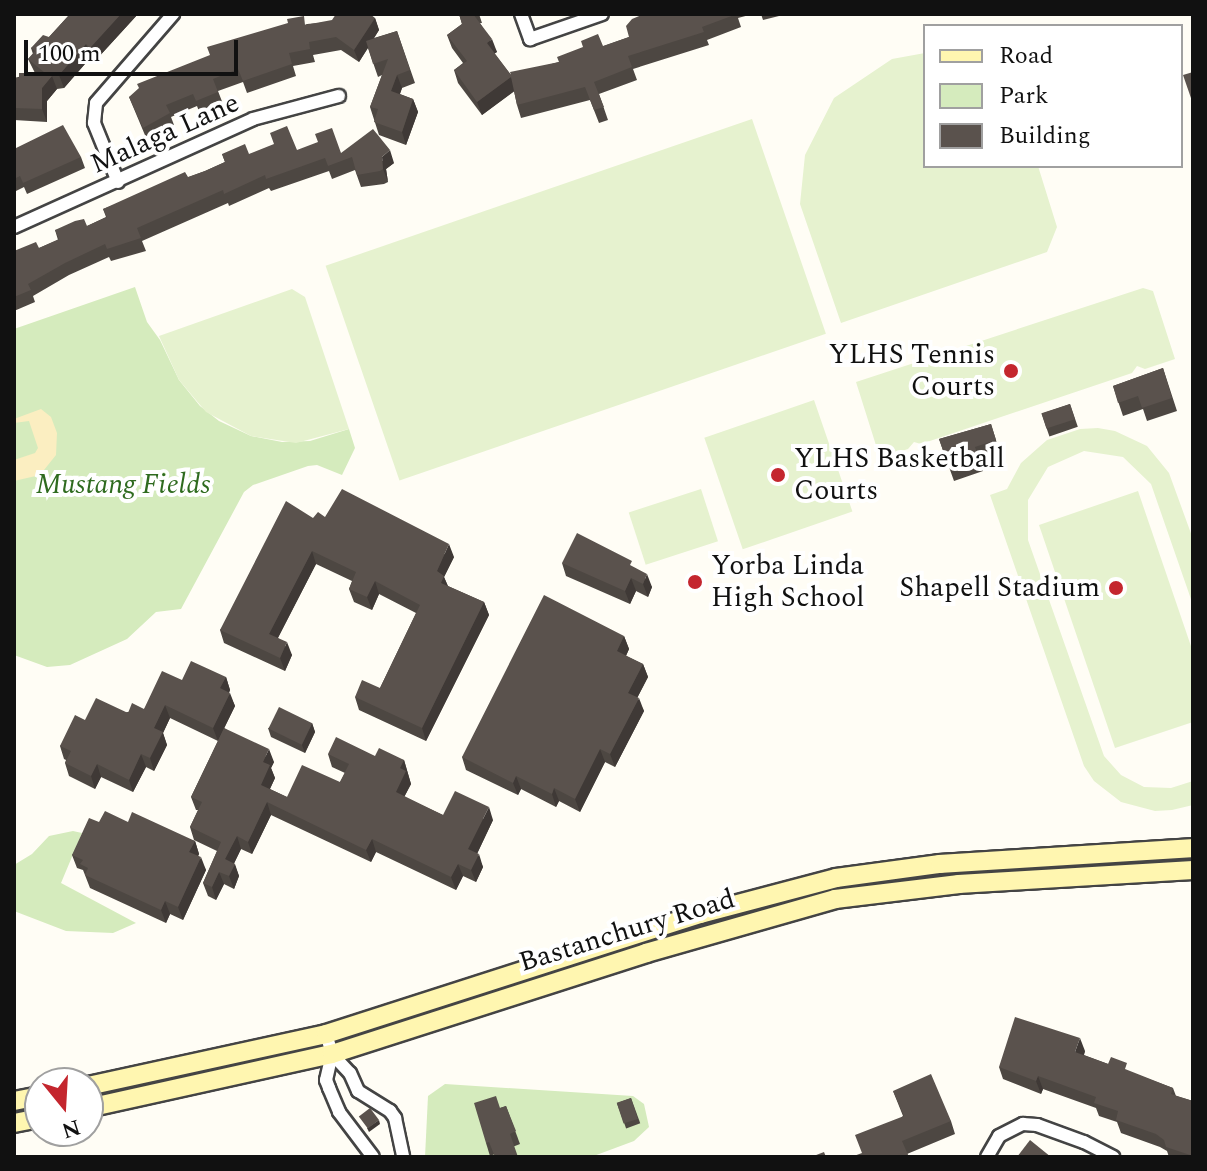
<!DOCTYPE html>
<style>
body{margin:0}
#map{position:relative;width:1207px;height:1171px;overflow:hidden;background:#fffdf5;font-family:Spectral,serif}
div>[style]{position:absolute}
[style*='--x']{left:calc(var(--x)*1px);top:calc(var(--y)*1px);width:calc(var(--w)*1px);rotate:calc(var(--a)*1deg)}
.green>*{inset:0;background:#d5ebbd}
.sand>*{inset:0;background:#fbeec1}
.pitch>*{inset:0;background:#e6f2cf;transform-origin:0 0}
.roads{filter:drop-shadow(2px 0 #444) drop-shadow(-2px 0 #444) drop-shadow(0 2px #444) drop-shadow(0 -2px #444)}
.street>*{height:12px;margin:-6px;padding:0 6px;transform-origin:6px;border-radius:6px;background:#fff}
.secondary>*{height:18px;margin:-9px;padding:0 9px;transform-origin:9px;border-radius:9px;background:#fff6b0}
.wall>*{inset:0;background:#4d4742;transform-origin:0 0}
.shaded-wall>*{inset:0;background:#3f3936}
.building>*{inset:0;background:#5a524d;transform-origin:0 0}
.dots>*{width:22px;height:22px;translate:-50% -50%;box-sizing:border-box;border:4px solid #fff;border-radius:50%}
span{translate:-50% -50%;white-space:nowrap;text-align:center;line-height:1.15;-webkit-text-stroke:8px #fff;paint-order:stroke}
.street-label{font-size:28px;color:#111}
.poi-label{font-size:28px;color:#111}
.right{translate:-100% -50%;text-align:right}
.left{translate:0 -50%;text-align:left}
.park-label{font-size:28px;color:#2f6b1f;font-style:italic}
.frame{position:absolute;inset:0;border:16px solid #111;pointer-events:none}
.legend{position:absolute;left:923px;top:24px;width:260px;height:144px;box-sizing:border-box;background:#fff;border:2px solid #a0a0a0;margin:0;padding:10px 14px;list-style:none;font-size:24px;color:#111}
.legend li{display:flex;align-items:center;gap:16px;height:40px}
.legend b{width:40px;border:2px solid #a0a0a0}
.north{position:absolute;left:24px;top:1067px;width:80px;height:80px;box-sizing:border-box;background:#fff;border:2px solid #a0a0a0;border-radius:50%;rotate:162deg;font-size:22px;font-weight:700;line-height:32px;text-align:center;color:#111}
.north::after{content:'';display:block;margin:auto;width:28px;height:36px;background:#c4262e;clip-path:polygon(50% 0,100% 100%,50% 72%,0 100%)}
.scale{position:absolute;left:24px;top:40px;width:214px;height:36px;box-sizing:border-box;border:4px solid #111;border-top:0;padding-left:10px;font-size:24px;line-height:28px;white-space:nowrap;color:#111;-webkit-text-stroke:6px #fff;paint-order:stroke}
</style>
<div id="map">
<div class="green">
<div style="clip-path:polygon(135px 287px,147px 322px,160px 340px,179px 380px,200px 406px,219px 421px,251px 436px,282px 442px,310px 441px,349px 429px,355px 448px,342px 475px,317px 465px,308px 466px,253px 485px,244px 492px,181px 609px,156px 612px,127px 639px,70px 665px,47px 667px,14px 655px,14px 329px)"></div>
<div style="clip-path:polygon(73px 831px,82px 833px,61px 883px,136px 923px,113px 933px,66px 931px,14px 911px,14px 865px,32px 854px,49px 836px)"></div>
<div style="clip-path:polygon(445px 1084px,633px 1096px,644px 1104px,649px 1127px,634px 1141px,591px 1157px,425px 1157px,428px 1096px)"></div>
</div>
<div class="sand">
<div style="clip-path:polygon(41px 409px,51px 417px,57px 433px,56px 455px,40px 475px,14px 481px,14px 460px,35px 453px,38px 448px,29px 421px,14px 423px,14px 419px)"></div>
</div>
<div class="pitch">
<div style="clip-path:polygon(925px 53px,925px 166px,1038px 166px,1057px 227px,1047px 252px,841px 323px,800px 204px,805px 155px,834px 98px,892px 59px)"></div>
<div style="left:752px;top:119px;width:227px;height:451px;rotate:71deg"></div>
<div style="clip-path:polygon(1143px 288px,1153px 291px,1175px 359px,1145px 369px,1137px 366px,1132px 373px,921px 444px,914px 442px,908px 449px,880px 458px,856px 382px)"></div>
<div style="clip-path:polygon(292px 289px,305px 297px,349px 429px,296px 443px,251px 436px,206px 412px,179px 380px,159px 336px)"></div>
<div style="left:814px;top:400px;width:118px;height:116px;rotate:71deg"></div>
<div style="clip-path:polygon(1098px 428px,1115px 431px,1147px 446px,1169px 473px,1193px 539px,1193px 605px,1151px 484px,1123px 457px,1084px 451px,1048px 467px,1028px 500px,1028px 540px,1104px 756px,1121px 775px,1144px 787px,1171px 788px,1193px 781px,1193px 805px,1172px 810px,1155px 811px,1121px 802px,1094px 781px,1084px 766px,990px 495px,1007px 489px,1021px 463px,1047px 440px,1080px 429px)"></div>
<div style="left:701px;top:489px;width:55px;height:76px;rotate:72deg"></div>
<div style="clip-path:polygon(1138px 491px,1193px 652px,1193px 722px,1115px 748px,1039px 525px)"></div>
</div>
<div class="roads">
<div class="street">
<div style="--x:521;--y:14;--w:27;--a:70"></div>
<div style="--x:530;--y:39;--w:76;--a:-19.1"></div>
<div style="--x:118;--y:182;--w:64;--a:-112.1"></div>
<div style="--x:94;--y:123;--w:20;--a:-84"></div>
<div style="--x:96;--y:103;--w:118;--a:-49.1"></div>
<div style="--x:14;--y:227;--w:262;--a:-24.3"></div>
<div style="--x:253;--y:119;--w:89;--a:-15"></div>
<div style="--x:326;--y:1034;--w:21;--a:73"></div>
<div style="--x:332;--y:1054;--w:26;--a:47"></div>
<div style="--x:350;--y:1073;--w:20;--a:66"></div>
<div style="--x:358;--y:1091;--w:38;--a:32"></div>
<div style="--x:390;--y:1111;--w:9;--a:54"></div>
<div style="--x:395;--y:1118;--w:40;--a:78"></div>
<div style="--x:332;--y:1054;--w:27;--a:103"></div>
<div style="--x:326;--y:1080;--w:9;--a:69"></div>
<div style="--x:329;--y:1088;--w:26;--a:67"></div>
<div style="--x:339;--y:1112;--w:56;--a:52.9"></div>
<div style="--x:987;--y:1157;--w:24;--a:-60"></div>
<div style="--x:999;--y:1136;--w:27;--a:-27"></div>
<div style="--x:1023;--y:1124;--w:14;--a:4"></div>
<div style="--x:1037;--y:1125;--w:50;--a:19.9"></div>
<div style="--x:1084;--y:1142;--w:33;--a:27"></div>
</div>
<div class="secondary">
<div style="--x:88;--y:1086;--w:244;--a:-12.3"></div>
<div style="--x:326;--y:1034;--w:393;--a:-17.8"></div>
<div style="--x:700;--y:914;--w:141;--a:-14.8"></div>
<div style="--x:836;--y:878;--w:105;--a:-7.7"></div>
<div style="--x:940;--y:864;--w:254;--a:-3.6"></div>
<div style="--x:14;--y:1101;--w:26;--a:-11"></div>
<div style="--x:88;--y:1108;--w:250;--a:-12.5"></div>
<div style="--x:332;--y:1054;--w:330;--a:-17.8"></div>
<div style="--x:646;--y:953;--w:197;--a:-15.9"></div>
<div style="--x:835;--y:899;--w:125;--a:-6.9"></div>
<div style="--x:959;--y:884;--w:234;--a:-3.4"></div>
<div style="--x:14;--y:1123;--w:26;--a:-11"></div>
</div>
</div>
<div class="wall">
<div style="clip-path:polygon(70px 14px,138px 14px,95px 61px,91px 57px,64px 88px,57px 89px,47px 101px,47px 122px,14px 120px,14px 78px,35px 73px,28px 59px,33px 54px,31px 48px,49px 37px)"></div>
<div style="clip-path:polygon(459px 14px,479px 14px,482px 23px,480px 23px,497px 52px,494px 53px,511px 75px,559px 62px,629px 37px,644px 14px,753px 14px,738px 18px,741px 27px,707px 40px,709px 45px,633px 69px,637px 80px,599px 94px,608px 120px,599px 123px,590px 100px,521px 118px,517px 105px,514px 91px,482px 115px,458px 83px,454px 70px,463px 63px,452px 48px,447px 35px,462px 24px)"></div>
<div style="clip-path:polygon(761px 14px,787px 14px,763px 20px)"></div>
<div style="clip-path:polygon(375px 18px,379px 30px,374px 38px,397px 31px,415px 83px,402px 88px,400px 94px,413px 99px,418px 112px,406px 145px,379px 135px,370px 107px,382px 75px,378px 77px,368px 48px,359px 62px,341px 50px,313px 55px,315px 62px,293px 66px,296px 76px,247px 93px,243px 82px,218px 91px,223px 104px,200px 114px,197px 106px,171px 117px,174px 125px,147px 140px,129px 97px,307px 24px)"></div>
<div style="clip-path:polygon(14px 149px,81px 157px,85px 168px,27px 194px,24px 187px,14px 192px)"></div>
<div style="clip-path:polygon(297px 150px,341px 153px,394px 163px,386px 169px,388px 182px,384px 184px,361px 187px,355px 170px,332px 179px,329px 171px,271px 191px,269px 188px,229px 206px,228px 203px,142px 241px,146px 251px,111px 261px,109px 257px,69px 275px,33px 296px,35px 302px,14px 311px,14px 251px,39px 248px,58px 240px,55px 230px,87px 226px,106px 217px,103px 209px,205px 171px,225px 162px,222px 154px,249px 154px)"></div>
<div style="clip-path:polygon(1163px 368px,1177px 411px,1147px 421px,1143px 409px,1123px 416px,1113px 386px)"></div>
<div style="left:1070px;top:404px;width:24px;height:30px;rotate:71deg"></div>
<div style="clip-path:polygon(991px 424px,1000px 453px,979px 459px,983px 471px,954px 481px,939px 439px)"></div>
<div style="clip-path:polygon(325px 517px,454px 557px,444px 577px,448px 586px,484px 602px,489px 615px,426px 741px,359px 710px,355px 697px,380px 688px,416px 613px,379px 594px,372px 610px,354px 602px,349px 589px,352px 581px,316px 564px,278px 638px,292px 655px,285px 671px,224px 643px,220px 630px,313px 518px)"></div>
<div style="clip-path:polygon(562px 563px,635px 568px,652px 587px,648px 597px,636px 591px,630px 604px,566px 576px)"></div>
<div style="clip-path:polygon(624px 636px,629px 649px,626px 656px,643px 664px,648px 677px,637px 698px,644px 711px,615px 767px,605px 762px,580px 812px,559px 801px,556px 807px,521px 789px,518px 795px,466px 770px,462px 757px)"></div>
<div style="clip-path:polygon(226px 677px,230px 690px,229px 693px,235px 706px,224px 728px,274px 762px,271px 768px,275px 778px,270px 789px,287px 797px,340px 782px,345px 773px,332px 767px,328px 754px,375px 756px,404px 760px,411px 784px,404px 797px,443px 815px,493px 820px,477px 854px,483px 867px,476px 882px,463px 876px,456px 890px,376px 852px,371px 862px,271px 815px,252px 854px,241px 849px,234px 863px,239px 876px,234px 889px,224px 884px,216px 900px,208px 896px,203px 883px,217px 851px,194px 840px,190px 827px,198px 810px,196px 810px,191px 797px,218px 741px,170px 718px,163px 733px,167px 745px,154px 771px,146px 767px,133px 792px,101px 777px,95px 789px,69px 776px,65px 763px,66px 760px,64px 759px,60px 746px,85px 720px,144px 709px,182px 680px)"></div>
<div style="clip-path:polygon(312px 723px,315px 732px,305px 753px,271px 737px,268px 728px)"></div>
<div style="clip-path:polygon(99px 822px,128px 822px,195px 841px,199px 854px,198px 856px,206px 870px,183px 920px,170px 914px,166px 923px,90px 888px,83px 870px,77px 868px,72px 855px)"></div>
<div style="clip-path:polygon(1085px 1051px,1084px 1055px,1173px 1088px,1176px 1096px,1193px 1101px,1193px 1157px,1169px 1157px,1167px 1151px,1160px 1147px,1121px 1133px,1117px 1122px,1099px 1116px,1096px 1108px,1043px 1089px,1041px 1094px,1003px 1079px,999px 1067px)"></div>
<div style="clip-path:polygon(893px 1091px,951px 1121px,955px 1134px,907px 1154px,862px 1153px,903px 1116px)"></div>
<div style="left:631px;top:1098px;width:27px;height:15px;rotate:70deg"></div>
<div style="clip-path:polygon(506px 1106px,520px 1144px,490px 1156px,486px 1143px,500px 1108px)"></div>
</div>
<div class="shaded-wall">
<div style="clip-path:polygon(121px 14px,138px 14px,95px 61px,90px 48px)"></div>
<div style="clip-path:polygon(375px 18px,379px 30px,359px 62px,354px 50px)"></div>
<div style="clip-path:polygon(492px 39px,497px 52px,491px 56px,487px 43px)"></div>
<div style="clip-path:polygon(86px 44px,91px 57px,64px 88px,59px 75px)"></div>
<div style="clip-path:polygon(397px 75px,402px 88px,396px 104px,391px 91px)"></div>
<div style="clip-path:polygon(52px 76px,57px 89px,47px 101px,47px 122px,42px 109px,42px 88px)"></div>
<div style="clip-path:polygon(511px 77px,516px 90px,482px 115px,477px 102px)"></div>
<div style="clip-path:polygon(413px 99px,418px 112px,406px 145px,402px 132px)"></div>
<div style="clip-path:polygon(390px 150px,394px 163px,386px 169px,388px 182px,383px 169px,382px 157px)"></div>
<div style="clip-path:polygon(449px 544px,454px 557px,444px 577px,449px 589px,446px 596px,437px 571px)"></div>
<div style="clip-path:polygon(312px 551px,316px 564px,273px 647px,269px 634px)"></div>
<div style="clip-path:polygon(647px 574px,652px 587px,648px 597px,643px 584px)"></div>
<div style="clip-path:polygon(631px 578px,636px 591px,630px 604px,625px 591px)"></div>
<div style="clip-path:polygon(375px 581px,379px 594px,372px 610px,367px 597px)"></div>
<div style="clip-path:polygon(484px 602px,489px 615px,426px 741px,422px 728px)"></div>
<div style="clip-path:polygon(624px 636px,629px 649px,622px 664px,617px 651px)"></div>
<div style="clip-path:polygon(287px 642px,292px 655px,285px 671px,280px 658px)"></div>
<div style="clip-path:polygon(643px 664px,648px 677px,633px 706px,628px 693px)"></div>
<div style="clip-path:polygon(226px 677px,230px 690px,225px 701px,220px 688px)"></div>
<div style="clip-path:polygon(230px 693px,235px 706px,218px 741px,213px 728px)"></div>
<div style="clip-path:polygon(639px 698px,644px 711px,615px 767px,610px 754px)"></div>
<div style="clip-path:polygon(165px 705px,170px 718px,163px 733px,167px 745px,154px 771px,150px 758px,154px 728px)"></div>
<div style="clip-path:polygon(312px 723px,315px 732px,305px 753px,302px 745px)"></div>
<div style="clip-path:polygon(269px 749px,274px 762px,271px 768px,275px 778px,266px 797px,261px 785px,263px 762px)"></div>
<div style="clip-path:polygon(600px 749px,605px 762px,580px 812px,575px 799px)"></div>
<div style="clip-path:polygon(141px 754px,146px 767px,133px 792px,129px 780px)"></div>
<div style="clip-path:polygon(404px 760px,411px 784px,400px 805px,396px 792px,400px 768px)"></div>
<div style="clip-path:polygon(97px 764px,101px 777px,95px 789px,91px 776px)"></div>
<div style="clip-path:polygon(516px 776px,521px 789px,518px 795px,513px 783px)"></div>
<div style="clip-path:polygon(554px 788px,559px 801px,556px 807px,552px 794px)"></div>
<div style="clip-path:polygon(267px 802px,271px 815px,252px 854px,248px 842px)"></div>
<div style="clip-path:polygon(489px 807px,493px 820px,473px 862px,468px 849px)"></div>
<div style="clip-path:polygon(237px 836px,241px 849px,230px 872px,225px 859px)"></div>
<div style="clip-path:polygon(372px 839px,376px 852px,371px 862px,366px 850px)"></div>
<div style="clip-path:polygon(195px 841px,199px 854px,194px 864px,189px 852px)"></div>
<div style="clip-path:polygon(479px 854px,483px 867px,476px 882px,471px 870px)"></div>
<div style="clip-path:polygon(201px 857px,206px 870px,183px 920px,178px 907px)"></div>
<div style="clip-path:polygon(235px 864px,239px 876px,234px 889px,229px 876px)"></div>
<div style="clip-path:polygon(458px 864px,463px 876px,456px 890px,451px 877px)"></div>
<div style="clip-path:polygon(219px 872px,224px 884px,216px 900px,212px 887px)"></div>
<div style="clip-path:polygon(165px 901px,170px 914px,166px 923px,161px 910px)"></div>
<div style="clip-path:polygon(1080px 1038px,1085px 1051px,1080px 1065px,1075px 1052px)"></div>
<div style="clip-path:polygon(1038px 1076px,1043px 1089px,1041px 1094px,1036px 1081px)"></div>
<div style="clip-path:polygon(379px 1120px,380px 1124px,369px 1132px,367px 1128px)"></div>
</div>
<div class="building">
<div style="clip-path:polygon(70px 14px,121px 14px,90px 48px,86px 44px,59px 75px,52px 76px,42px 88px,42px 109px,14px 108px,14px 78px,19px 78px,19px 73px,45px 73px,28px 59px,35px 51px,31px 48px,43px 35px,49px 37px)"></div>
<div style="clip-path:polygon(336px 14px,370px 14px,375px 18px,354px 50px,336px 37px,309px 42px,310px 49px,289px 53px,292px 64px,243px 81px,238px 69px,213px 79px,218px 92px,196px 101px,193px 94px,166px 105px,170px 113px,143px 128px,129px 97px,139px 88px,137px 84px,210px 55px,207px 47px,288px 23px,287px 19px,304px 16px,305px 25px,332px 20px)"></div>
<div style="clip-path:polygon(459px 14px,473px 14px,492px 39px,487px 43px,511px 75px,510px 72px,559px 62px,557px 57px,583px 47px,581px 41px,598px 34px,603px 46px,629px 37px,626px 26px,632px 19px,644px 14px,737px 14px,702px 27px,704px 32px,628px 56px,632px 67px,594px 82px,604px 107px,594px 110px,585px 87px,517px 105px,511px 77px,477px 102px,454px 70px,467px 61px,447px 35px,462px 24px)"></div>
<div style="clip-path:polygon(397px 31px,410px 70px,397px 75px,391px 91px,413px 99px,402px 132px,374px 122px,378px 109px,370px 107px,388px 59px,373px 64px,366px 41px)"></div>
<div style="clip-path:polygon(1193px 72px,1193px 101px,1192px 101px,1183px 75px)"></div>
<div style="clip-path:polygon(63px 125px,81px 157px,23px 183px,20px 176px,14px 179px,14px 149px)"></div>
<div style="clip-path:polygon(287px 126px,297px 150px,318px 142px,315px 134px,332px 128px,341px 153px,373px 129px,390px 150px,382px 157px,383px 169px,380px 171px,357px 175px,352px 157px,328px 166px,325px 158px,266px 179px,265px 175px,224px 194px,223px 190px,137px 228px,141px 238px,107px 249px,105px 244px,65px 263px,28px 284px,31px 290px,14px 297px,14px 251px,36px 242px,39px 248px,59px 239px,55px 230px,75px 221px,84px 219px,87px 226px,107px 217px,103px 209px,185px 172px,188px 177px,205px 171px,225px 162px,222px 154px,245px 144px,249px 154px,274px 144px,270px 133px)"></div>
<div style="clip-path:polygon(1163px 368px,1172px 398px,1142px 408px,1138px 396px,1118px 403px,1113px 386px)"></div>
<div style="left:1070px;top:404px;width:16px;height:30px;rotate:72deg"></div>
<div style="clip-path:polygon(991px 424px,996px 440px,975px 447px,979px 459px,949px 468px,939px 439px)"></div>
<div style="clip-path:polygon(342px 489px,449px 544px,437px 571px,444px 576px,441px 583px,484px 602px,422px 728px,355px 697px,362px 680px,380px 688px,420px 605px,375px 581px,367px 597px,349px 589px,356px 572px,312px 551px,269px 634px,287px 642px,280px 658px,220px 630px,286px 501px,313px 518px,318px 512px,325px 517px)"></div>
<div style="clip-path:polygon(577px 533px,632px 561px,630px 565px,647px 574px,643px 584px,631px 578px,625px 591px,562px 563px)"></div>
<div style="clip-path:polygon(544px 595px,624px 636px,617px 651px,643px 664px,628px 693px,639px 698px,610px 754px,600px 749px,575px 799px,554px 788px,552px 794px,516px 776px,513px 783px,462px 757px)"></div>
<div style="clip-path:polygon(191px 661px,226px 677px,220px 688px,230px 693px,213px 728px,165px 705px,154px 728px,163px 732px,150px 758px,141px 754px,129px 780px,97px 764px,91px 776px,65px 763px,71px 751px,60px 746px,75px 715px,85px 720px,96px 698px,128px 713px,132px 703px,144px 709px,162px 671px,182px 680px)"></div>
<div style="left:279px;top:707px;width:37px;height:24px;rotate:26deg"></div>
<div style="clip-path:polygon(224px 728px,269px 749px,263px 762px,270px 765px,261px 785px,287px 797px,302px 765px,340px 782px,349px 764px,328px 754px,336px 737px,375px 756px,379px 748px,404px 760px,400px 768px,406px 771px,396px 792px,443px 815px,455px 791px,489px 807px,468px 849px,479px 854px,471px 870px,458px 864px,451px 877px,372px 839px,366px 850px,267px 802px,248px 842px,237px 836px,225px 859px,235px 864px,229px 876px,219px 872px,212px 887px,203px 883px,221px 842px,190px 827px,202px 802px,191px 797px)"></div>
<div style="clip-path:polygon(105px 811px,128px 822px,132px 812px,195px 841px,189px 852px,201px 857px,178px 907px,165px 901px,161px 910px,85px 875px,88px 868px,80px 864px,83px 860px,72px 855px,89px 818px,99px 822px)"></div>
<div style="clip-path:polygon(1015px 1017px,1080px 1038px,1075px 1052px,1108px 1064px,1111px 1057px,1127px 1063px,1125px 1069px,1173px 1088px,1171px 1094px,1193px 1101px,1193px 1156px,1166px 1147px,1164px 1140px,1156px 1134px,1116px 1120px,1118px 1111px,1094px 1103px,1096px 1097px,1038px 1076px,1036px 1081px,999px 1067px)"></div>
<div style="clip-path:polygon(931px 1074px,951px 1121px,902px 1141px,909px 1157px,851px 1157px,862px 1153px,855px 1135px,904px 1116px,893px 1091px)"></div>
<div style="clip-path:polygon(496px 1096px,500px 1108px,506px 1106px,516px 1131px,510px 1134px,518px 1157px,495px 1157px,489px 1142px,486px 1143px,474px 1103px)"></div>
<div style="left:631px;top:1098px;width:22px;height:15px;rotate:72deg"></div>
<div style="left:370px;top:1108px;width:15px;height:14px;rotate:53deg"></div>
<div style="clip-path:polygon(1030px 1140px,1051px 1157px,1017px 1157px)"></div>
<div style="clip-path:polygon(824px 1152px,826px 1157px,811px 1157px)"></div>
</div>
<div class="dots">
<div style="left:1011px;top:371px;background:#c4262e"></div>
<div style="left:778px;top:475px;background:#c4262e"></div>
<div style="left:695px;top:582px;background:#c4262e"></div>
<div style="left:1116px;top:588px;background:#c4262e"></div>
</div>
<div class="street-label">
<span style="left:165px;top:134px;rotate:-24deg">Malaga Lane</span>
<span style="left:627px;top:931px;rotate:-17deg">Bastanchury Road</span>
</div>
<div class="poi-label">
<span class="right" style="left:995px;top:371px">YLHS Tennis<br>Courts</span>
<span class="left" style="left:794px;top:475px">YLHS Basketball<br>Courts</span>
<span class="left" style="left:711px;top:582px">Yorba Linda<br>High School</span>
<span class="right" style="left:1100px;top:588px">Shapell Stadium</span>
</div>
<div class="park-label">
<span style="left:123px;top:485px">Mustang Fields</span>
</div>
<div class="frame"></div>
<ul class="legend">
<li><b style="height:10px;background:#fff6b0"></b>Road</li>
<li><b style="height:22px;background:#d5ebbd"></b>Park</li>
<li><b style="height:22px;background:#5a524d"></b>Building</li>
</ul>
<div class="north">N</div>
<div class="scale">100 m</div>
</div>
